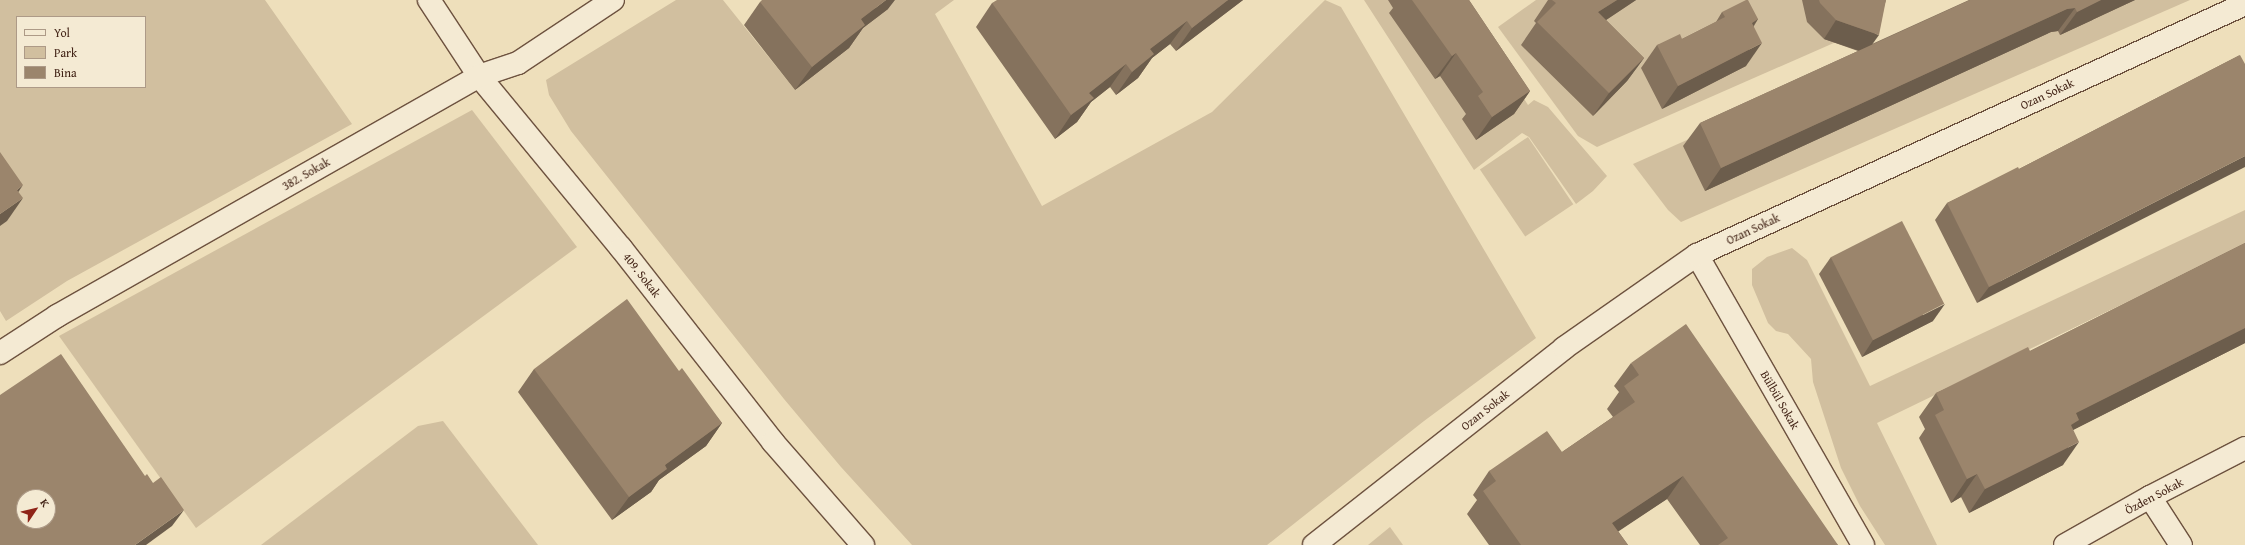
<!DOCTYPE html>
<meta charset="utf-8">
<style>
body{margin:0}
#map{position:relative;width:2245px;height:545px;overflow:hidden;background:#eedfbb;font-family:"Gentium Book Plus",serif}
div>[style]{position:absolute}
[style*='--x']{left:calc(var(--x)*1px);top:calc(var(--y)*1px);width:calc(var(--w)*1px);rotate:calc(var(--a)*1deg)}
.green>*{inset:0;background:#d1bf9f;transform-origin:0 0}
.roads{filter:drop-shadow(1px 0 #6d523f) drop-shadow(-1px 0 #6d523f) drop-shadow(0 1px #6d523f) drop-shadow(0 -1px #6d523f)}
.street>*{height:22px;margin:-11px;padding:0 11px;transform-origin:11px;border-radius:11px;background:#f4ead3}
.wall>*{inset:0;background:#85725d}
.shaded-wall>*{inset:0;background:#6c5d4c}
.building>*{inset:0;background:#9b856c;transform-origin:0 0}
span{translate:-50% -50%;white-space:nowrap;text-align:center;line-height:1.15;-webkit-text-stroke:3px #f4ead3;paint-order:stroke}
.street-label{font-size:12px;color:#422316}
.legend{position:absolute;left:16px;top:16px;width:130px;height:72px;box-sizing:border-box;background:#f4ead3;border:1px solid #ad9a87;margin:0;padding:5px 7px;list-style:none;font-size:12px;color:#422316}
.legend li{display:flex;align-items:center;gap:8px;height:20px}
.legend b{width:20px;border:1px solid #ad9a87}
.north{position:absolute;left:16px;top:489px;width:40px;height:40px;box-sizing:border-box;background:#f4ead3;border:1px solid #ad9a87;border-radius:50%;rotate:55deg;font-size:11px;font-weight:700;line-height:16px;text-align:center;color:#422316}
.north::after{content:'';display:block;margin:auto;width:14px;height:18px;background:#8f2418;clip-path:polygon(50% 0,100% 100%,50% 72%,0 100%)}
</style>
<div id="map">
<div class="green">
<div style="clip-path:polygon(evenodd,0 0,265px 0,352px 124px,67px 281px,6px 321px,0 311px,0 0,17px 17px,145px 17px,145px 87px,17px 87px,17px 17px)"></div>
<div style="clip-path:polygon(676px 0,723px 0,795px 90px,812px 0,954px 0,935px 14px,1042px 206px,1212px 112px,1325px 0,1341px 7px,1536px 338px,1424px 421px,1267px 545px,912px 545px,841px 467px,784px 399px,571px 131px,549px 95px,546px 80px)"></div>
<div style="clip-path:polygon(1364px 0,1461px 0,1528px 105px,1534px 100px,1548px 107px,1607px 176px,1593px 191px,1576px 204px,1529px 137px,1522px 133px,1474px 170px)"></div>
<div style="clip-path:polygon(1536px 0,1882px 0,1877px 24px,1597px 147px,1578px 136px,1498px 27px)"></div>
<div style="clip-path:polygon(2001px 0,2190px 0,1681px 222px,1668px 210px,1633px 164px)"></div>
<div style="clip-path:polygon(472px 110px,577px 247px,196px 528px,59px 336px)"></div>
<div style="left:1528px;top:137px;width:81px;height:58px;rotate:56deg"></div>
<div style="clip-path:polygon(2245px 210px,2245px 245px,1877px 423px,1937px 545px,1885px 545px,1860px 506px,1841px 468px,1813px 382px,1811px 359px,1788px 334px,1776px 331px,1768px 323px,1752px 285px,1752px 269px,1767px 257px,1792px 248px,1807px 260px,1870px 386px)"></div>
<div style="clip-path:polygon(443px 421px,538px 545px,261px 545px,418px 426px)"></div>
<div style="clip-path:polygon(1390px 527px,1403px 545px,1368px 545px)"></div>
</div>
<div class="roads">
<div class="street">
<div style="--x:429;--y:0;--w:91;--a:56.7"></div>
<div style="--x:479;--y:76;--w:223;--a:50.5"></div>
<div style="--x:621;--y:248;--w:246;--a:51.9"></div>
<div style="--x:773;--y:442;--w:137;--a:48.9"></div>
<div style="--x:1697;--y:255;--w:334;--a:60.2"></div>
<div style="--x:0;--y:353;--w:68;--a:-33"></div>
<div style="--x:57;--y:316;--w:485;--a:-29.6"></div>
<div style="--x:479;--y:76;--w:41;--a:-18.4"></div>
<div style="--x:518;--y:63;--w:114;--a:-33.6"></div>
<div style="--x:2150;--y:497;--w:57;--a:57.1"></div>
<div style="--x:1314;--y:545;--w:318;--a:-38.2"></div>
<div style="--x:1564;--y:348;--w:162;--a:-35"></div>
<div style="--x:1697;--y:255;--w:603;--a:-24.61"></div>
<div style="--x:2065;--y:545;--w:98;--a:-29.5"></div>
<div style="--x:2150;--y:497;--w:107;--a:-27.3"></div>
</div>
</div>
<div class="wall">
<div style="clip-path:polygon(1243px 0,1176px 51px,1170px 44px,1152px 58px,1138px 78px,1116px 95px,1110px 87px,1091px 102px,1077px 122px,1055px 139px,976px 27px,992px 3px)"></div>
<div style="clip-path:polygon(1388px 0,1469px 0,1530px 91px,1514px 114px,1476px 140px,1462px 119px,1466px 114px,1440px 76px,1435px 79px,1389px 13px,1393px 8px)"></div>
<div style="clip-path:polygon(1548px 0,1636px 0,1606px 20px,1644px 58px,1627px 81px,1593px 116px,1521px 45px,1536px 23px,1534px 21px)"></div>
<div style="clip-path:polygon(1802px 0,1886px 0,1872px 44px,1969px 0,1968px 0,2135px 0,2060px 35px,2058px 31px,2051px 32px,1705px 191px,1683px 146px,1700px 123px,1858px 51px,1824px 39px,1807px 22px)"></div>
<div style="clip-path:polygon(760px 2px,888px 9px,863px 28px,849px 48px,795px 90px,744px 25px)"></div>
<div style="clip-path:polygon(1722px 12px,1758px 19px,1754px 26px,1746px 66px,1662px 109px,1641px 68px,1657px 45px,1682px 39px,1716px 22px)"></div>
<div style="clip-path:polygon(2240px 55px,1977px 303px,1935px 220px,1947px 203px,2019px 169px)"></div>
<div style="clip-path:polygon(2245px 243px,2245px 343px,2073px 430px,2063px 465px,1969px 513px,1961px 497px,1951px 503px,1919px 438px,1925px 429px,1919px 417px,1936px 393px,2030px 351px)"></div>
<div style="clip-path:polygon(1831px 257px,1933px 321px,1862px 357px,1819px 274px)"></div>
<div style="clip-path:polygon(1631px 363px,1838px 545px,1700px 545px,1667px 499px,1618px 531px,1628px 545px,1489px 545px,1467px 514px,1477px 500px,1473px 495px,1489px 471px,1562px 452px,1613px 417px,1607px 409px,1619px 392px,1614px 386px)"></div>
<div style="clip-path:polygon(534px 369px,679px 371px,722px 423px,706px 446px,659px 480px,651px 492px,612px 520px,518px 392px)"></div>
</div>
<div class="shaded-wall">
<div style="clip-path:polygon(886px 0,895px 0,888px 9px,863px 28px,849px 48px,795px 90px,812px 67px,861px 19px)"></div>
<div style="clip-path:polygon(1228px 0,1243px 0,1176px 51px,1192px 28px)"></div>
<div style="clip-path:polygon(1617px 0,1636px 0,1582px 36px,1598px 12px)"></div>
<div style="clip-path:polygon(2101px 0,2135px 0,2060px 35px,2077px 12px)"></div>
<div style="clip-path:polygon(2075px 8px,2058px 31px,2051px 32px,1705px 191px,1721px 168px,2067px 9px)"></div>
<div style="clip-path:polygon(1758px 19px,1742px 42px,1752px 23px)"></div>
<div style="clip-path:polygon(1836px 20px,1879px 35px,1866px 53px,1824px 39px)"></div>
<div style="clip-path:polygon(1187px 21px,1170px 44px,1152px 58px,1138px 78px,1116px 95px,1132px 72px,1150px 49px)"></div>
<div style="clip-path:polygon(1762px 43px,1746px 66px,1662px 109px,1678px 86px)"></div>
<div style="clip-path:polygon(1456px 53px,1440px 76px,1435px 79px,1452px 56px)"></div>
<div style="clip-path:polygon(1644px 58px,1627px 81px,1593px 116px,1609px 93px)"></div>
<div style="clip-path:polygon(1126px 64px,1110px 87px,1091px 102px,1077px 122px,1055px 139px,1071px 115px,1089px 93px)"></div>
<div style="clip-path:polygon(1530px 91px,1514px 114px,1476px 140px,1492px 117px)"></div>
<div style="clip-path:polygon(2245px 156px,2245px 167px,1977px 303px,1989px 287px)"></div>
<div style="clip-path:polygon(23px 185px,7px 209px,17px 190px)"></div>
<div style="clip-path:polygon(23px 198px,7px 221px,0 226px,0 214px)"></div>
<div style="clip-path:polygon(1945px 304px,1933px 321px,1862px 357px,1873px 340px)"></div>
<div style="clip-path:polygon(2245px 328px,2245px 343px,2073px 430px,2063px 443px,2076px 413px)"></div>
<div style="clip-path:polygon(722px 423px,706px 446px,659px 480px,651px 492px,612px 520px,629px 497px,665px 465px)"></div>
<div style="clip-path:polygon(2079px 442px,2063px 465px,1969px 513px,1985px 489px)"></div>
<div style="clip-path:polygon(1977px 474px,1961px 497px,1951px 503px,1967px 479px)"></div>
<div style="clip-path:polygon(1683px 476px,1667px 499px,1598px 545px,1612px 523px)"></div>
<div style="clip-path:polygon(184px 510px,172px 526px,146px 545px,135px 545px)"></div>
</div>
<div class="building">
<div style="clip-path:polygon(762px 0,886px 0,861px 19px,865px 25px,812px 67px,760px 2px)"></div>
<div style="clip-path:polygon(997px 0,1228px 0,1192px 28px,1187px 21px,1150px 49px,1154px 54px,1132px 72px,1126px 64px,1089px 93px,1094px 98px,1071px 115px,992px 3px)"></div>
<div style="clip-path:polygon(1412px 0,1469px 0,1530px 91px,1492px 117px,1478px 96px,1483px 92px,1456px 53px,1452px 56px)"></div>
<div style="clip-path:polygon(1552px 0,1617px 0,1598px 12px,1644px 58px,1609px 93px,1537px 22px,1556px 3px)"></div>
<div style="clip-path:polygon(1746px 0,1748px 0,1758px 19px,1752px 23px,1762px 43px,1678px 86px,1657px 45px,1680px 34px,1682px 39px,1725px 17px,1722px 12px)"></div>
<div style="clip-path:polygon(1819px 0,1886px 0,1879px 35px,1836px 20px,1820px 3px)"></div>
<div style="clip-path:polygon(1970px 0,2101px 0,2077px 12px,2075px 8px,2067px 9px,1721px 168px,1700px 123px)"></div>
<div style="clip-path:polygon(2240px 55px,2245px 64px,2245px 156px,1989px 287px,1947px 203px,2018px 167px,2019px 169px)"></div>
<div style="clip-path:polygon(0 152px,23px 185px,17px 190px,23px 198px,0 214px)"></div>
<div style="left:1902px;top:221px;width:93px;height:80px;rotate:63deg"></div>
<div style="clip-path:polygon(2245px 243px,2245px 328px,2076px 413px,2079px 420px,2071px 425px,2079px 442px,1985px 489px,1977px 474px,1967px 479px,1935px 415px,1944px 410px,1936px 393px,2028px 347px,2030px 351px)"></div>
<div style="clip-path:polygon(627px 299px,679px 371px,682px 368px,722px 423px,665px 465px,667px 469px,629px 497px,534px 369px)"></div>
<div style="clip-path:polygon(1686px 324px,1838px 545px,1718px 545px,1728px 538px,1683px 476px,1612px 523px,1628px 545px,1521px 545px,1483px 491px,1496px 481px,1489px 471px,1547px 431px,1562px 452px,1635px 402px,1624px 386px,1639px 375px,1631px 363px)"></div>
<div style="clip-path:polygon(evenodd,61px 354px,145px 476px,147px 474px,153px 483px,161px 477px,184px 510px,135px 545px,0 545px,0 395px,61px 354px,24px 497px,48px 497px,48px 521px,24px 521px,24px 497px)"></div>
</div>
<div class="street-label">
<span style="left:2047px;top:94px;rotate:-25deg">Ozan Sokak</span>
<span style="left:306px;top:174px;rotate:-30deg">382. Sokak</span>
<span style="left:1753px;top:229px;rotate:-25deg">Ozan Sokak</span>
<span style="left:642px;top:275px;rotate:52deg">409. Sokak</span>
<span style="left:1780px;top:400px;rotate:60deg">Bülbül Sokak</span>
<span style="left:1485px;top:410px;rotate:-38deg">Ozan Sokak</span>
<span style="left:2154px;top:496px;rotate:-28deg">Özden Sokak</span>
</div>
<ul class="legend">
<li><b style="height:5px;background:#f4ead3"></b>Yol</li>
<li><b style="height:11px;background:#d1bf9f"></b>Park</li>
<li><b style="height:11px;background:#9b856c"></b>Bina</li>
</ul>
<div class="north">K</div>
</div>
